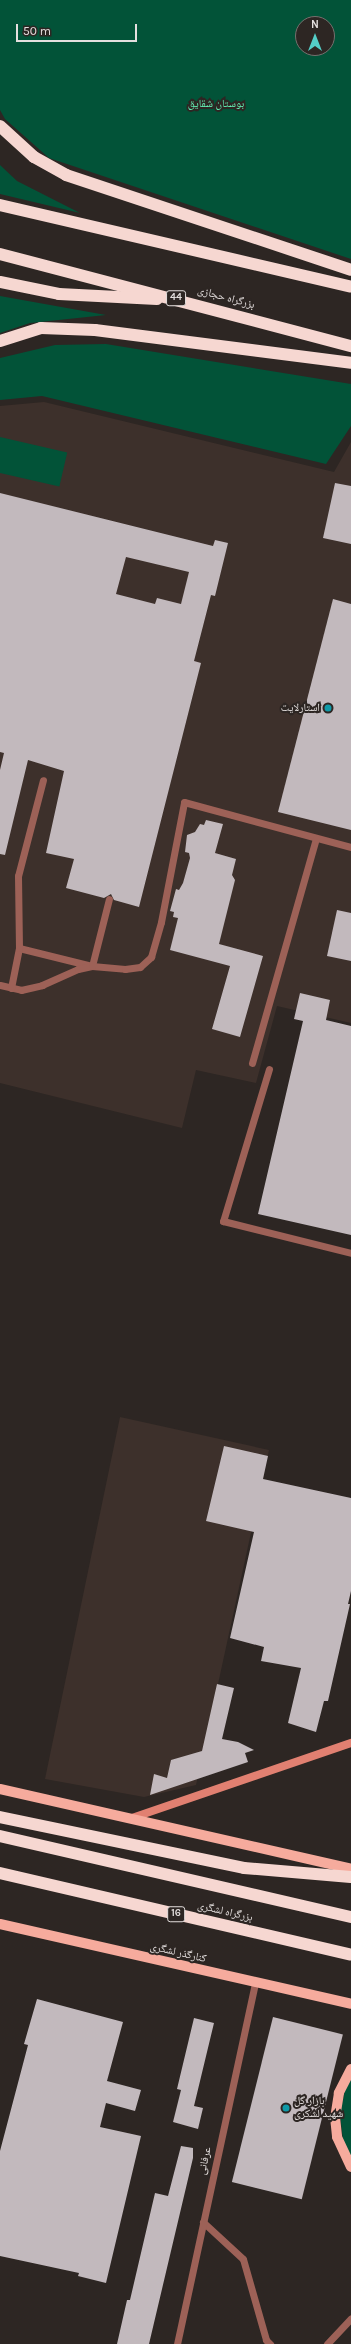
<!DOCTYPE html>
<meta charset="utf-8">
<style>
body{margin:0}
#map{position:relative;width:351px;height:2344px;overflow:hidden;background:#2d2623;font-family:Karla,"Noto Naskh Arabic",sans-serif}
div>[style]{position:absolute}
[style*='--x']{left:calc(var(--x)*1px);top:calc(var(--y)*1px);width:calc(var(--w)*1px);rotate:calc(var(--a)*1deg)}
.built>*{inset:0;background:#3d302b}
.green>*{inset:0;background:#025338;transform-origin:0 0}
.building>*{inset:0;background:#c2b9bd;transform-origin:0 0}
.lane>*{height:7px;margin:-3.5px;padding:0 3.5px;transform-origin:3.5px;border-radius:3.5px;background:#9d6157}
.secondary>*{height:8px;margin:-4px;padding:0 4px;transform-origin:4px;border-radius:4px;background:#e18071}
.primary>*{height:10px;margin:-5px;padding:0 5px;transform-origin:5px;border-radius:5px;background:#f6ab9d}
.highway>*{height:12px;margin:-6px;padding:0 6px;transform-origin:6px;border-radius:6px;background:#f6d7d1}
.dots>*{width:11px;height:11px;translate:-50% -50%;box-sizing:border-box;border:2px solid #2d2623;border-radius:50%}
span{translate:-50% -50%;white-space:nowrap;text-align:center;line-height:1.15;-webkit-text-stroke:4px #2d2623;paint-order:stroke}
.shield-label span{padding:1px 3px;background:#2d2623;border:1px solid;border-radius:3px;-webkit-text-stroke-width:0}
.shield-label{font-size:10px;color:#e4dfde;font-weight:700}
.park-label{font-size:11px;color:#64f1b5}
.street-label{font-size:11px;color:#e4dfde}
.poi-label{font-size:11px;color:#e4dfde}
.right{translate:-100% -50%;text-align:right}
.left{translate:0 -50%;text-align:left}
.north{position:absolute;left:295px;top:16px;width:40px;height:40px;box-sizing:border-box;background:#2d2623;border:1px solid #76706e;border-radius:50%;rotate:0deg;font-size:11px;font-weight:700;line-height:16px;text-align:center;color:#e4dfde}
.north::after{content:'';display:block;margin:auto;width:14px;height:18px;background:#54cdc7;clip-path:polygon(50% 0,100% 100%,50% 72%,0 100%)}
.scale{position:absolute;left:16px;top:24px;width:121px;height:18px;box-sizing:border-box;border:2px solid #e4dfde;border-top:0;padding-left:5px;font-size:12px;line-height:14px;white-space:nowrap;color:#e4dfde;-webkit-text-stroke:3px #2d2623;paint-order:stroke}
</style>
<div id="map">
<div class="built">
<div style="clip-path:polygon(44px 402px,334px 472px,351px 442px,351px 1023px,277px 1006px,256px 1083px,196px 1070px,182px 1128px,0 1083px,0 406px)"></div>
<div style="clip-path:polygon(120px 1417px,269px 1450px,196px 1785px,144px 1797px,45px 1779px)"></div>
</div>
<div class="green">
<div style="clip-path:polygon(evenodd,0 0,351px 0,351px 259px,49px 158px,5px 119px,0 110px,0 0,303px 24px,327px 24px,327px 48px,303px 48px,303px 24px)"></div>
<div style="clip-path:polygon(0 165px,17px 181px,80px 213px,0 194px)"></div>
<div style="clip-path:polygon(0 296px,106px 315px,30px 323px,0 333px)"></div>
<div style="clip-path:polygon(106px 344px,351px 384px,351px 426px,326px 464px,42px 396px,0 400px,0 358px,55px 345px)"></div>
<div style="left:0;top:437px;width:69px;height:35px;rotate:13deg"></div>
<div style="clip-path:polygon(351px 2080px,351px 2158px,343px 2140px,340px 2114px,345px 2090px)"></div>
</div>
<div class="building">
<div style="clip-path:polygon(335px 483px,351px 486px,351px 544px,323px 538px)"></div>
<div style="clip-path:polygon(evenodd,0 493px,213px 546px,215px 540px,228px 543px,215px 596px,211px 595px,194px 661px,201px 663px,139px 907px,114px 900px,111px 894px,104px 898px,66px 888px,74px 859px,46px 853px,64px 771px,28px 760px,5px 855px,0 854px,0 770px,4px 753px,0 752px,0 493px,126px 557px,189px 572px,181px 604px,157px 598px,155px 604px,116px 594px,126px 557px)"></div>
<div style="clip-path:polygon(333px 599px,351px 604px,351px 830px,278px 812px)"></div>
<div style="clip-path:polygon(206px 820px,223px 824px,215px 853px,236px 859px,232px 875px,235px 880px,219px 944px,263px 956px,240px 1037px,212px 1029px,230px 966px,170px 950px,178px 918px,173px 917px,174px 912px,170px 911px,176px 889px,179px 890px,183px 883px,190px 858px,189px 853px,185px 852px,187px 835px,195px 832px,200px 824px,204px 825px)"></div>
<div style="clip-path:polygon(337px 910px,351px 913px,351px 961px,327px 956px)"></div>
<div style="clip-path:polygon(300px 993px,330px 1000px,326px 1020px,351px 1026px,351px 1235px,258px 1214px,303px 1021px,294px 1019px)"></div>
<div style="clip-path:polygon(224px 1446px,268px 1456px,263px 1479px,351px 1498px,351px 1591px,348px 1604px,350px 1604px,328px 1701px,324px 1701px,316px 1732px,288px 1723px,301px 1668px,261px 1661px,264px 1647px,230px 1638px,254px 1532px,206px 1521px)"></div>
<div style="clip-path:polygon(217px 1684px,234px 1688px,222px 1739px,238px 1742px,254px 1750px,245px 1753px,248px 1762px,150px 1795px,154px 1774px,167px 1778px,171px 1760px,202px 1751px)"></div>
<div style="clip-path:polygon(37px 1999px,123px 2022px,107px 2081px,141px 2090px,135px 2111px,106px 2103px,100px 2127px,141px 2136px,106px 2283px,78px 2276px,79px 2273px,0 2256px,0 2151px,28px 2045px,24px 2044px)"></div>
<div style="left:273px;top:2017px;width:72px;height:170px;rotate:14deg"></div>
<div style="clip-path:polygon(194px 2018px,214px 2023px,194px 2106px,203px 2108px,198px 2129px,173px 2122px,181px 2090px,177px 2089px)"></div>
<div style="clip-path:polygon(181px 2146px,193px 2148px,193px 2158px,149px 2344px,117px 2344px,127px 2300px,130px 2300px,155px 2193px,168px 2196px)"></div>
</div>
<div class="lane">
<div style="--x:19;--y:948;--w:75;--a:13.9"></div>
<div style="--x:92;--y:966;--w:33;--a:5"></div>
<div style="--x:125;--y:969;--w:15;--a:-8"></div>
<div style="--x:140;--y:967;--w:15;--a:-42"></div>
<div style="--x:151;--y:957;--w:36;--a:-74"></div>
<div style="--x:161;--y:922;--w:122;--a:-79.1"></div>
<div style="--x:184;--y:802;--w:173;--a:15.1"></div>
<div style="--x:0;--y:985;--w:22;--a:13"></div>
<div style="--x:21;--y:990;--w:22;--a:-13"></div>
<div style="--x:42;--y:985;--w:39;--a:-24"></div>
<div style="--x:78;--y:969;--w:14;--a:-12"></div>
<div style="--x:92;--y:966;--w:69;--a:-75.8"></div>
<div style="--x:11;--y:988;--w:41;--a:-78.7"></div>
<div style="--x:19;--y:948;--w:72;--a:-90.8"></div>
<div style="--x:18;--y:876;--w:99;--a:-75.4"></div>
<div style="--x:252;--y:1063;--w:233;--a:-74.1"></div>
<div style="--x:269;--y:1069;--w:159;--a:106.8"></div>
<div style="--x:223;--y:1221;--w:132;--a:14"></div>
<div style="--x:203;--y:2222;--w:54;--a:42.8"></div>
<div style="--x:243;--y:2259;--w:84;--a:74.1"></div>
<div style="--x:266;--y:2340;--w:6;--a:45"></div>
<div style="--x:177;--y:2344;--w:369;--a:-77.8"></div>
<div style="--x:327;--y:2344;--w:35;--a:-47"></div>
</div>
<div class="secondary">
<div style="--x:129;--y:1819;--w:235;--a:-18.9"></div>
</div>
<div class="primary">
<div style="--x:0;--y:1789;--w:360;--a:12.8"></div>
<div style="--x:0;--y:1924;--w:360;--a:12.8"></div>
<div style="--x:351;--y:2069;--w:27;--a:117"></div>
<div style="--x:339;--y:2093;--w:24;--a:99"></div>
<div style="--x:335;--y:2117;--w:20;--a:84"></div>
<div style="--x:337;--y:2137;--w:33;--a:65"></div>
</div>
<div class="highway">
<div style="--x:0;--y:126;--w:46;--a:42.4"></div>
<div style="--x:34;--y:157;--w:37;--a:29"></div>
<div style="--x:66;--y:175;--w:300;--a:18.4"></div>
<div style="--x:0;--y:205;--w:360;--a:13.1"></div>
<div style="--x:0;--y:254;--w:363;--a:14.7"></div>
<div style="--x:0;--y:282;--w:60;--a:11.5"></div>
<div style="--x:59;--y:294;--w:98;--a:2.9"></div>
<div style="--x:0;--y:341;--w:43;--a:-17.6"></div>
<div style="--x:41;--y:328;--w:54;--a:2.1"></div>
<div style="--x:95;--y:330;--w:258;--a:7.3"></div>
<div style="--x:0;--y:1817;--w:249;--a:11.8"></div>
<div style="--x:244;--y:1868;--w:107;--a:4.8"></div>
<div style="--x:0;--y:1836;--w:360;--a:13"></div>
<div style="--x:0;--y:1873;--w:360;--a:13.1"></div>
</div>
<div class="dots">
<div style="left:328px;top:708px;background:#0f9aa8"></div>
<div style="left:286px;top:2108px;background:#0f9aa8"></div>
</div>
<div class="shield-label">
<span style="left:176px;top:298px">44</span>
<span style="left:176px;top:1914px">16</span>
</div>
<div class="park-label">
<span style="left:216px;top:104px">بوستان شقایق</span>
</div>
<div class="street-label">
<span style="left:226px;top:298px;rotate:15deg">بزرگراه حجازی</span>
<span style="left:225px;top:1912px;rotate:13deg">بزرگراه لشگری</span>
<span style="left:178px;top:1953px;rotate:13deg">کنارگذر لشگری</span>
<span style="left:205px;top:2161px;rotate:-78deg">عرفانی</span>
</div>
<div class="poi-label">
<span class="right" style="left:320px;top:708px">استارلایت</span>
<span class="left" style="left:294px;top:2108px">بازار گل<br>شهید لشکری</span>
</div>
<div class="north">N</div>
<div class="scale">50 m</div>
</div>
